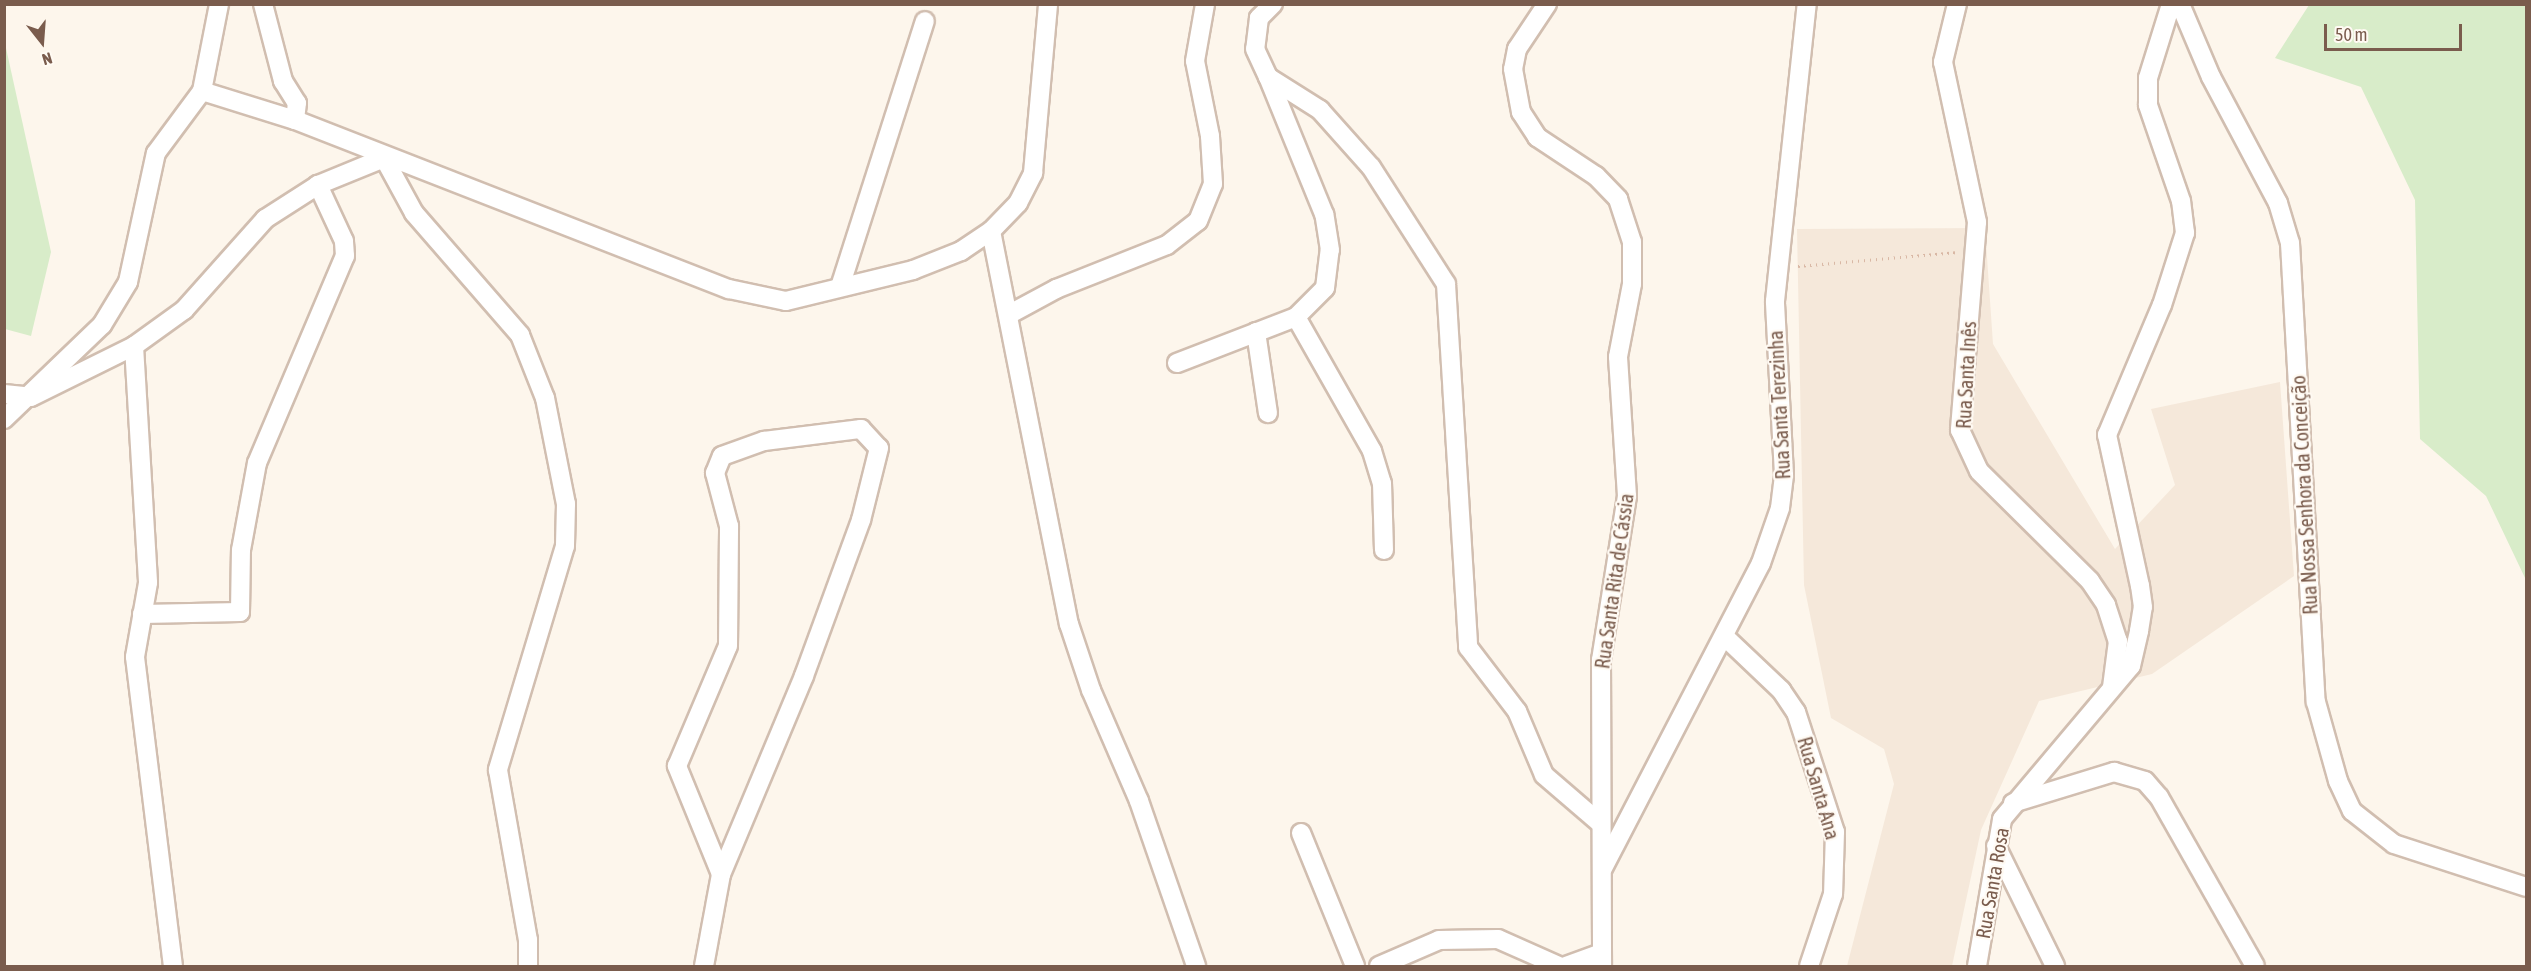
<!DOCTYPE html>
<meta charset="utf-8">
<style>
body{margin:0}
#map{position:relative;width:2531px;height:971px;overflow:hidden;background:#fdf6ec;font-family:"Asap Condensed",sans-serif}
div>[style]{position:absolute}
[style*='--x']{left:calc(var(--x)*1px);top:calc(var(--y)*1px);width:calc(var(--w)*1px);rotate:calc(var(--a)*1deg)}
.residential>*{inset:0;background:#f5e8da}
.green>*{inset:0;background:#d8ecc9}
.path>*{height:3px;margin-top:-1.5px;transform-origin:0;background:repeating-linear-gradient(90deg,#d9b8a5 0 1.5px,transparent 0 6px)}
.roads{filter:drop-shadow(2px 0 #d1beb0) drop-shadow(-2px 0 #d1beb0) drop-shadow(0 2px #d1beb0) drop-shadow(0 -2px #d1beb0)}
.minor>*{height:18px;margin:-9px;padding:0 9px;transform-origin:9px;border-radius:9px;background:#fff}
span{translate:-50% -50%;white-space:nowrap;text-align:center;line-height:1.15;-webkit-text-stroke:4.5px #fffaf3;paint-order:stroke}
.street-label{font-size:20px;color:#7a5c4d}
.frame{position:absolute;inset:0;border:6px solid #7a5c4d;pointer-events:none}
.north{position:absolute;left:12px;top:12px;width:60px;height:60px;-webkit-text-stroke:4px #fffaf3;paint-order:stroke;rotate:163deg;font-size:16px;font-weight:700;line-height:24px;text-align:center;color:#7a5c4d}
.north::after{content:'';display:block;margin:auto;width:21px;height:27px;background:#7a5c4d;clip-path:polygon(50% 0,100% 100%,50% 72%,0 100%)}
.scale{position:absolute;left:2324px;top:24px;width:138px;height:27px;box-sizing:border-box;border:3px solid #7a5c4d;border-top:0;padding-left:8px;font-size:18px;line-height:21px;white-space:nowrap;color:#7a5c4d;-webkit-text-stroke:4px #fffaf3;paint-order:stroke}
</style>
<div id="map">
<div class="residential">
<div style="clip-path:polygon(1985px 228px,1993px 344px,2115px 549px,2175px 485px,2151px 409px,2280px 382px,2294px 576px,2152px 674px,2039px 701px,1981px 830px,1952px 966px,1847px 966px,1894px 784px,1884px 749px,1831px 718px,1804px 585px,1797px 229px)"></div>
</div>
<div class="green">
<div style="clip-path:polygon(2309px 5px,2526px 5px,2526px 580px,2486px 496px,2420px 439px,2415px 200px,2361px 87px,2275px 58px)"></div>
<div style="clip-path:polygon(4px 39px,51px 252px,31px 336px,5px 329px)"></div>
</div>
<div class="path">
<div style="--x:1798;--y:266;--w:161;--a:-5"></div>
</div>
<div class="roads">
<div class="minor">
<div style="--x:263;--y:4;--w:80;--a:75.4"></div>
<div style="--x:283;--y:81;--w:26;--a:58"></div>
<div style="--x:297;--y:103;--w:17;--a:97"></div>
<div style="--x:1273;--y:4;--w:20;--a:135"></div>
<div style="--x:1259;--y:18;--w:31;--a:97"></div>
<div style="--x:1255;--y:49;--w:31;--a:65"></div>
<div style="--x:1268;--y:77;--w:62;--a:32.4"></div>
<div style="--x:1320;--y:110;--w:76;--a:48.2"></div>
<div style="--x:1371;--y:167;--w:139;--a:57.3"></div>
<div style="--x:1446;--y:284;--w:364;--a:86.5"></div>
<div style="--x:1468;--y:647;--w:81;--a:52.6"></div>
<div style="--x:1517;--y:711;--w:69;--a:67.1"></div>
<div style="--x:1544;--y:775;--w:75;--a:40.7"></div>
<div style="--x:1547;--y:4;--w:54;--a:123.7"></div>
<div style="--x:1517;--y:49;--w:20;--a:101"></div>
<div style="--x:1513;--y:69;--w:44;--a:79.5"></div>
<div style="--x:1521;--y:112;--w:30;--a:57"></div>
<div style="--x:1537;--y:137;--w:71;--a:33.5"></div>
<div style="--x:1596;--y:176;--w:32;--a:46"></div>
<div style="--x:1618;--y:199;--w:45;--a:72"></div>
<div style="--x:1632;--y:242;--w:42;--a:90"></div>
<div style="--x:1632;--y:284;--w:74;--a:100.9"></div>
<div style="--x:1618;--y:357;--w:139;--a:86.3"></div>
<div style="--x:1627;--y:496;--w:166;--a:99"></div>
<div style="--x:1601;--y:660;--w:306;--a:89.8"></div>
<div style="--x:1957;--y:4;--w:60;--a:103.6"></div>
<div style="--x:1943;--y:62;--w:164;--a:78"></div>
<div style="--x:1977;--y:222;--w:209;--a:94.7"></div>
<div style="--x:1960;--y:430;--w:45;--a:65.1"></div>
<div style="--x:1979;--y:471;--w:156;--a:44.7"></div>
<div style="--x:2090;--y:581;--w:29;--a:56"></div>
<div style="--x:2106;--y:605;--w:38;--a:72"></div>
<div style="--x:2118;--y:641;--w:46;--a:97.4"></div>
<div style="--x:2180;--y:4;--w:79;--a:67"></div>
<div style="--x:2211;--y:77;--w:143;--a:62"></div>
<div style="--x:2278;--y:203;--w:42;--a:73.3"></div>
<div style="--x:2290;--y:243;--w:460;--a:86.8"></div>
<div style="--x:2316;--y:702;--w:82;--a:74.4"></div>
<div style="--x:2338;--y:781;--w:33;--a:65"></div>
<div style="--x:2352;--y:811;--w:53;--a:38.2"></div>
<div style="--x:2394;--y:844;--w:139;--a:18"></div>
<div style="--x:202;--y:91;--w:97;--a:17.3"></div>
<div style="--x:295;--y:120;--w:466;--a:21.3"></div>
<div style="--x:729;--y:289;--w:58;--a:11.9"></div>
<div style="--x:786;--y:301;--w:131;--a:-13.7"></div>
<div style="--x:913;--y:270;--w:52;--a:-21.6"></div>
<div style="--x:961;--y:251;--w:36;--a:-34"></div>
<div style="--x:991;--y:231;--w:39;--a:-46"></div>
<div style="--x:1018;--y:203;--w:34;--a:-63"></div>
<div style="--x:1033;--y:173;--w:170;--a:-84.9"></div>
<div style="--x:991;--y:231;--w:401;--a:78.8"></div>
<div style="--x:1069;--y:624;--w:70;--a:71.6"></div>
<div style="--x:1091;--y:690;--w:121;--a:66.6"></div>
<div style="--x:1139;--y:801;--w:175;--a:70.9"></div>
<div style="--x:840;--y:287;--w:279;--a:-72.3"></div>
<div style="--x:1008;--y:315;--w:55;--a:-28.4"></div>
<div style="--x:1056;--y:289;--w:119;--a:-21.6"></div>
<div style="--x:1167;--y:245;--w:39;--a:-38"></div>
<div style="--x:1198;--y:221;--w:40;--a:-68"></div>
<div style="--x:1213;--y:184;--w:48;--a:-93.6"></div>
<div style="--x:1210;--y:136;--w:76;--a:-101.3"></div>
<div style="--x:1195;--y:61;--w:58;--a:-80"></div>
<div style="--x:1296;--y:317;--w:154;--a:60.4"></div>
<div style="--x:1372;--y:451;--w:34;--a:73"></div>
<div style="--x:1382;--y:483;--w:67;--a:88.3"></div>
<div style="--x:1256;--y:332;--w:82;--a:81.6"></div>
<div style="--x:134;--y:346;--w:237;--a:86.6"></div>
<div style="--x:148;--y:583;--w:75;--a:100"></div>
<div style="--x:135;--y:657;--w:311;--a:83"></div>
<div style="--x:1177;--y:363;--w:128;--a:-21.1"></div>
<div style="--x:1296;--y:317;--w:41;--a:-45"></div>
<div style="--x:1325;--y:288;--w:38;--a:-83"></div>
<div style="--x:1330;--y:250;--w:36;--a:-99"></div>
<div style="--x:1324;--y:214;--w:148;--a:-112.2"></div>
<div style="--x:4;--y:394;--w:27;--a:6"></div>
<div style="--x:31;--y:397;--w:115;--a:-26.3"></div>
<div style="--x:134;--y:346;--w:62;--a:-35.8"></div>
<div style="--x:184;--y:310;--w:122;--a:-48.3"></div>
<div style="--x:265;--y:219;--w:63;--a:-32.7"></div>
<div style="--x:318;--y:185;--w:71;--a:-22.2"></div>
<div style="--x:384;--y:158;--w:63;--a:61.4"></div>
<div style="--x:414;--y:213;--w:162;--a:49"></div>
<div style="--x:520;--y:335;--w:68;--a:68.4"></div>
<div style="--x:545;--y:398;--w:108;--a:78.8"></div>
<div style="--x:566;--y:504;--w:42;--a:91.4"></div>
<div style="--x:565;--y:546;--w:234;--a:106.7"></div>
<div style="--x:498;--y:770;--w:173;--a:80"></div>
<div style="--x:528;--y:940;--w:26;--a:90"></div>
<div style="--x:4;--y:419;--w:136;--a:-43.8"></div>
<div style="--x:102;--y:325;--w:50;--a:-58.8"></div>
<div style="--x:128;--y:282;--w:132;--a:-77.8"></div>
<div style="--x:156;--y:153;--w:77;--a:-53.4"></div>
<div style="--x:202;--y:91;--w:89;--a:-78.9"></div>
<div style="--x:142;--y:614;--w:98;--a:-1.2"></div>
<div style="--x:240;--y:612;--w:62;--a:-89.1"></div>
<div style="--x:241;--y:550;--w:88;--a:-79.6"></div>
<div style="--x:257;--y:463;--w:225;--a:-67"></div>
<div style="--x:345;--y:256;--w:15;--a:-94"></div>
<div style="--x:344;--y:241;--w:62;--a:-114.9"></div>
<div style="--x:1724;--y:636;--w:79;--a:43.5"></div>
<div style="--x:1781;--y:690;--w:27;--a:56"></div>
<div style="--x:1796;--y:712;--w:126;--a:72"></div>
<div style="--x:1835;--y:832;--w:62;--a:91.8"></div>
<div style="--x:1833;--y:894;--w:76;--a:108.4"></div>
<div style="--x:2013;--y:803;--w:106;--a:-17.1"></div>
<div style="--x:2114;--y:772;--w:32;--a:16"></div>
<div style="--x:2145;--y:781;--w:21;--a:49"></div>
<div style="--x:2159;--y:797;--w:194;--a:60.4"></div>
<div style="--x:1301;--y:833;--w:144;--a:67.9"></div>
<div style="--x:1996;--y:846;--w:134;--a:63.8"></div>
<div style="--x:1603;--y:868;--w:343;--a:-62.6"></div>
<div style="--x:1761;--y:563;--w:58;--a:-70.9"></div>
<div style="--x:1780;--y:508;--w:33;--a:-83"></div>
<div style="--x:1784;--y:475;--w:174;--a:-93"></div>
<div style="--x:1775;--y:301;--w:299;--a:-83.9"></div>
<div style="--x:704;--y:966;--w:94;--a:-79.5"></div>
<div style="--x:721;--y:874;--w:117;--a:-112.2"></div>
<div style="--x:677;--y:766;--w:130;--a:-67"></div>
<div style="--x:728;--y:646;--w:120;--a:-89.5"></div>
<div style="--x:729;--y:526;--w:55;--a:-104.8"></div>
<div style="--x:715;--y:473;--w:18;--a:-68"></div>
<div style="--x:722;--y:456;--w:45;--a:-19.7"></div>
<div style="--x:764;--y:441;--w:98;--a:-7.1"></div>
<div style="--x:861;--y:429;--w:26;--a:47"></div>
<div style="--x:879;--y:448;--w:74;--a:104"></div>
<div style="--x:861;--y:520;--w:166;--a:110.1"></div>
<div style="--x:804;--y:676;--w:215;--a:112.7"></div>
<div style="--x:1379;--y:966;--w:65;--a:-23.4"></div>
<div style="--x:1439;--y:940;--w:59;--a:-1"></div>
<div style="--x:1498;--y:939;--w:67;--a:23.9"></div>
<div style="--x:1566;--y:966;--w:38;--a:-20"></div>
<div style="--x:1977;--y:966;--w:149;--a:-80.3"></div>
<div style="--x:2002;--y:819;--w:200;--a:-49.9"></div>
<div style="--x:2131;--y:666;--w:36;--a:-77"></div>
<div style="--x:2139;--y:631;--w:24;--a:-81"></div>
<div style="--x:2143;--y:607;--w:21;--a:-98"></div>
<div style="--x:2140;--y:586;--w:155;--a:-102.3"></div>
<div style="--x:2107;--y:435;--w:141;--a:-67.1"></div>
<div style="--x:2162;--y:305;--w:76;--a:-72.3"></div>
<div style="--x:2185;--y:233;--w:32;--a:-97"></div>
<div style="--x:2181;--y:201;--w:102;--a:-109"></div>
<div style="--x:2148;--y:105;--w:27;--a:-90"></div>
<div style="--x:2148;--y:78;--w:77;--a:-72.7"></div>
</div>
</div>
<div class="street-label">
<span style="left:1966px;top:375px;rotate:-87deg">Rua Santa Inês</span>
<span style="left:1779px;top:405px;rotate:-93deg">Rua Santa Terezinha</span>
<span style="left:2304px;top:495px;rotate:-93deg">Rua Nossa Senhora da Conceição</span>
<span style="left:1614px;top:581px;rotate:-82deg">Rua Santa Rita de Cássia</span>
<span style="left:1819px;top:788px;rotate:74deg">Rua Santa Ana</span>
<span style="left:1992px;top:883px;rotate:-80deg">Rua Santa Rosa</span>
</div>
<div class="frame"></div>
<div class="north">N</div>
<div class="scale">50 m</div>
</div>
